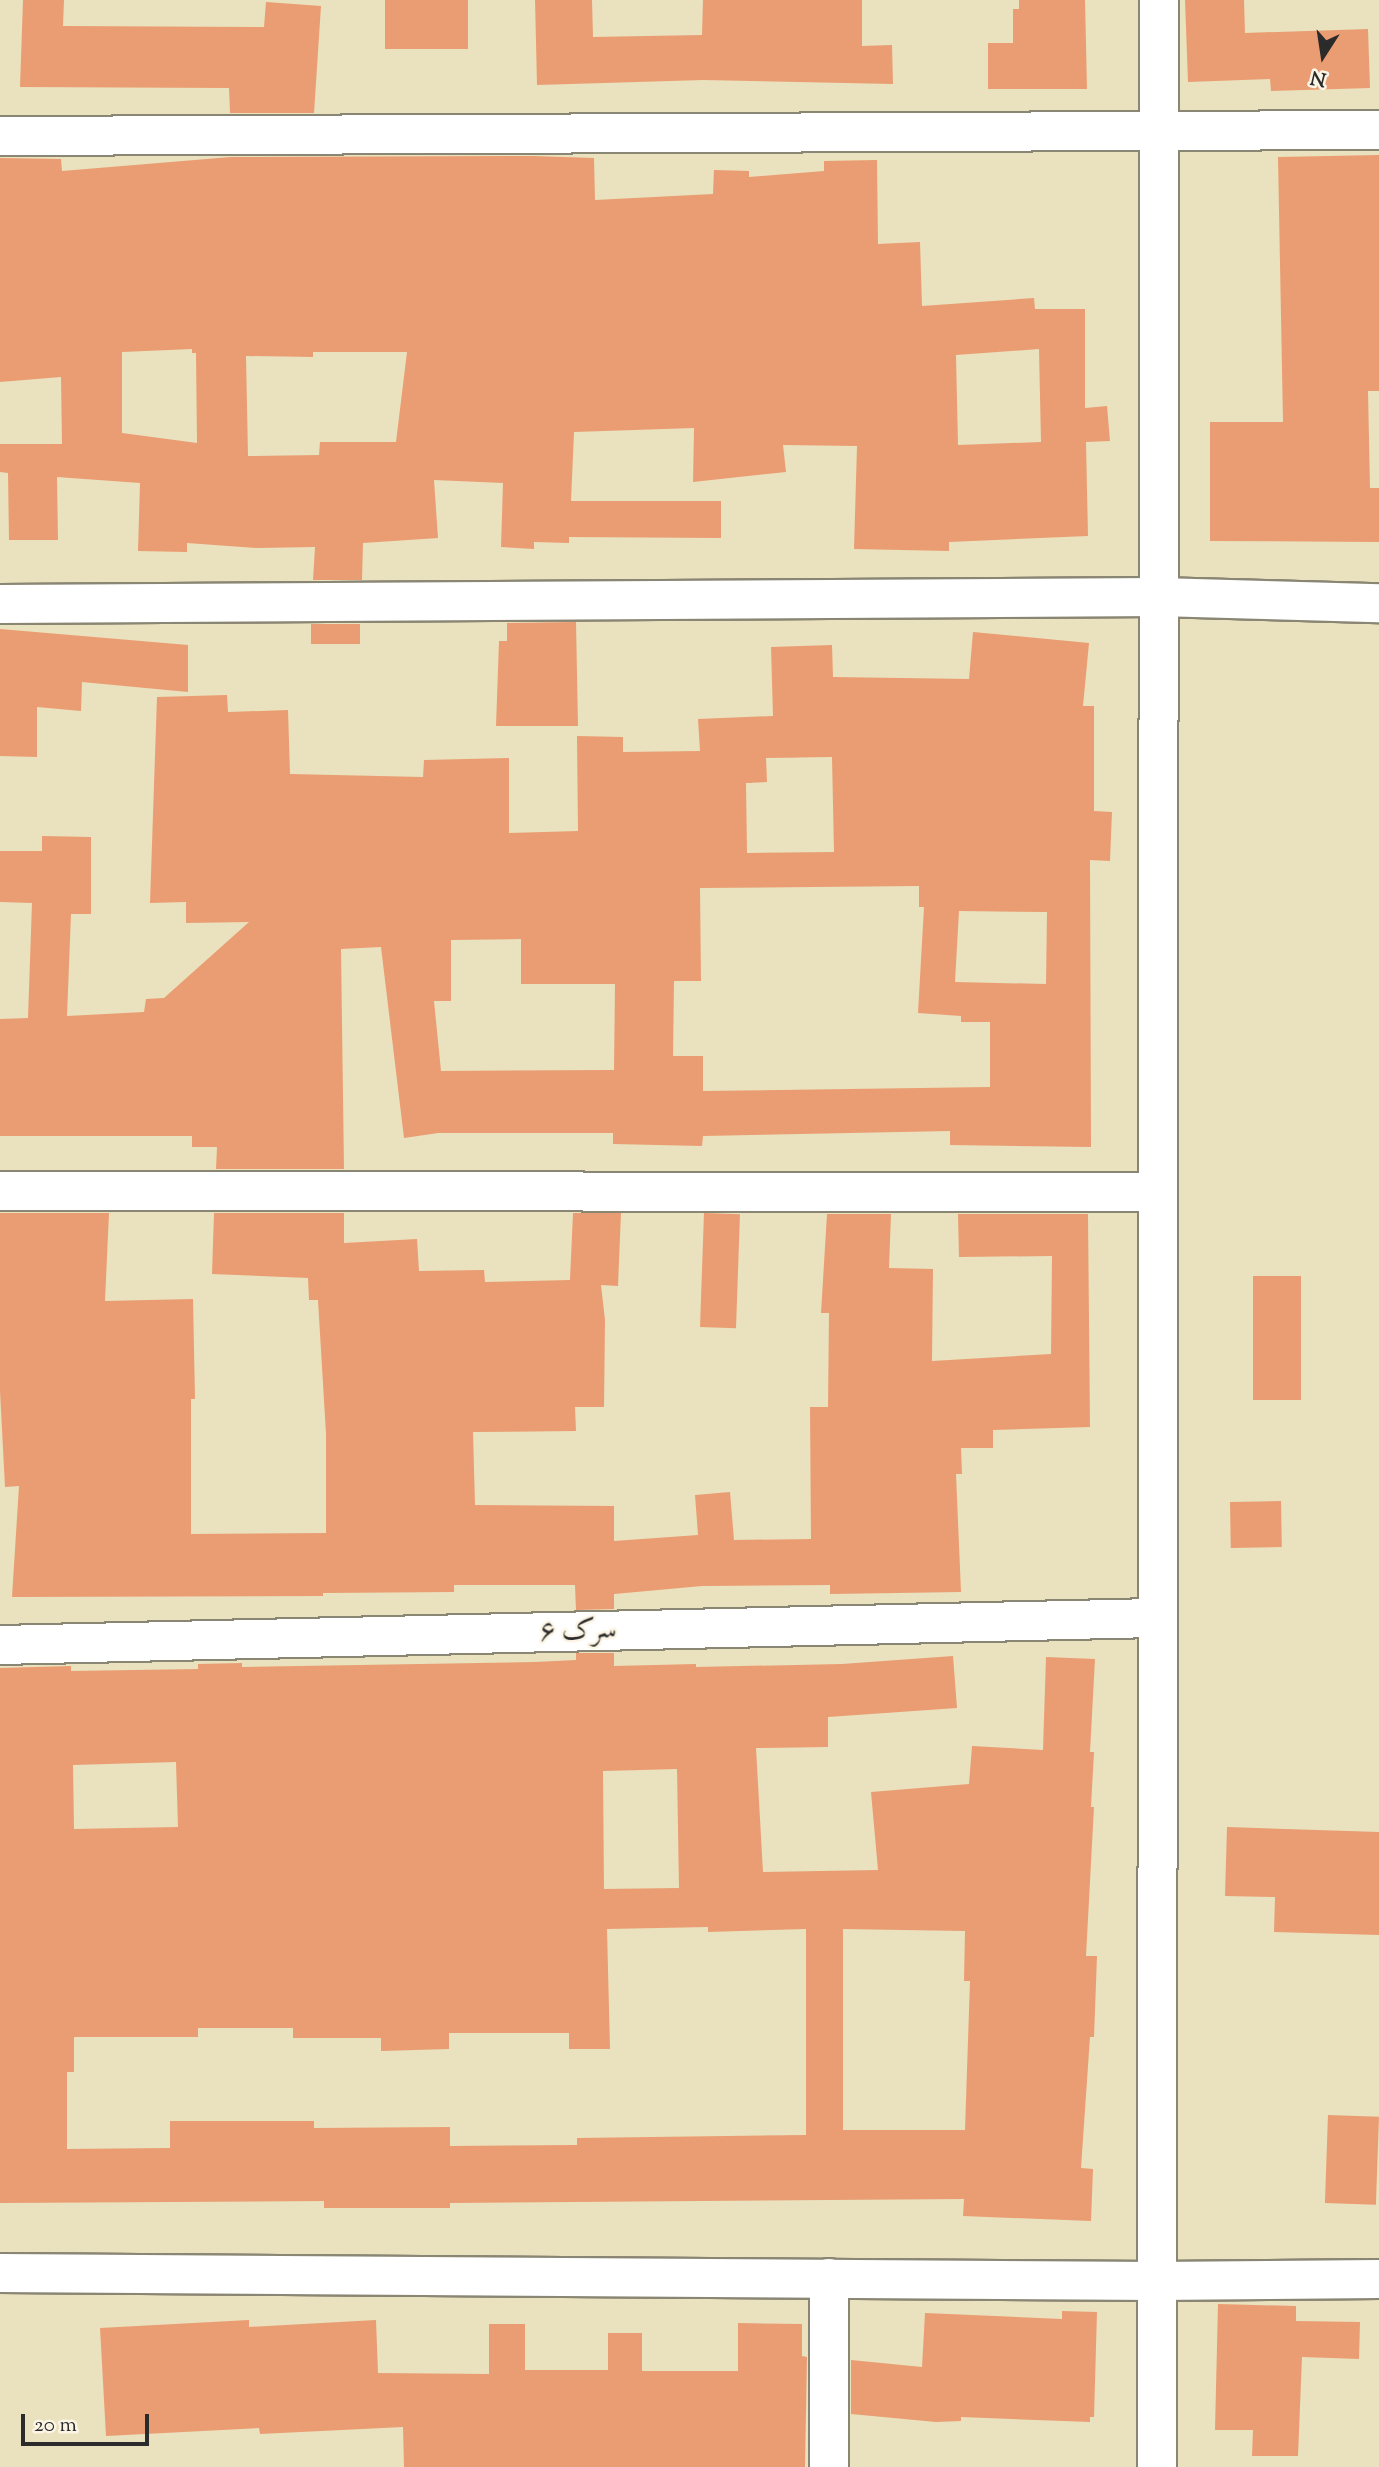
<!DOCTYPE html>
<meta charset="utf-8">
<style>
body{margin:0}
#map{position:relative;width:1379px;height:2467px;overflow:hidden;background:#eae1be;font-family:"Sorts Mill Goudy",Amiri,serif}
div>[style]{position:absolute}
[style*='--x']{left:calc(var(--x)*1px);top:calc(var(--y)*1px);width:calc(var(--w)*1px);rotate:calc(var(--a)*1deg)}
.building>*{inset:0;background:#ea9d72;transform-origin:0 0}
.roads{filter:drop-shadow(2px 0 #8a8674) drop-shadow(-2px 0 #8a8674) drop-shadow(0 2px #8a8674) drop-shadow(0 -2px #8a8674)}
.minor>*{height:38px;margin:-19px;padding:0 19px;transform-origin:19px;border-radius:19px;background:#fff}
span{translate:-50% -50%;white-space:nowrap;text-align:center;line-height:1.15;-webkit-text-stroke:5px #fcf5e5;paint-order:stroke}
.street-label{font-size:28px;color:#2b2b2b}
.north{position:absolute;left:1288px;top:21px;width:70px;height:70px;-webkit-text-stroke:5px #fcf5e5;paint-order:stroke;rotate:192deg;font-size:19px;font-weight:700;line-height:28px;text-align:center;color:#2b2b2b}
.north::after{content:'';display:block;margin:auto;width:24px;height:32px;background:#2b2b2b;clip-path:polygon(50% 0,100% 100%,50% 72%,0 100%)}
.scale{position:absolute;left:21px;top:2414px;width:128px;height:32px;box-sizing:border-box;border:4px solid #2b2b2b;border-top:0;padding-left:9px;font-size:21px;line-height:24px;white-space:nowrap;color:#2b2b2b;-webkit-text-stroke:5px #fcf5e5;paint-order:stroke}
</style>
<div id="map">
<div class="building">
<div style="clip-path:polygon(23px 0,64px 0,63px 26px,264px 27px,266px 2px,321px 6px,314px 113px,230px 113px,229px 88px,20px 87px)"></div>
<div style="left:385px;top:0;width:83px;height:49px"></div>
<div style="clip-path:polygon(535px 0,592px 0,593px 37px,702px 35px,703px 0,862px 0,862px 46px,892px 45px,893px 84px,703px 80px,537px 85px)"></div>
<div style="clip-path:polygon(1019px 0,1085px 0,1087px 89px,988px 89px,988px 43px,1013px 43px,1013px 9px,1019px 9px)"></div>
<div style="clip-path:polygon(1185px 0,1244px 0,1245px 33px,1368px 29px,1370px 88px,1271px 91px,1270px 79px,1188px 82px)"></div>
<div style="clip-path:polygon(1379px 155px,1379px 391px,1368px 391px,1370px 488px,1379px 488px,1379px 542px,1210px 541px,1210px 422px,1283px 422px,1278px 157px)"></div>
<div style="clip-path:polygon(evenodd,533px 156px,594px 158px,595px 200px,713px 194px,714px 170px,749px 171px,749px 177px,824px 171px,824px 161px,877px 160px,878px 244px,920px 242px,922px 306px,1034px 298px,1035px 309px,1085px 309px,1085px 408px,1107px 406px,1110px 441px,1086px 442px,1088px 536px,949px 542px,949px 551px,854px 549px,857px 446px,783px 445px,786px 472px,693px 482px,694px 428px,574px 432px,571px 501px,721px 501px,721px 538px,569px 537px,569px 543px,534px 542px,534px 549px,501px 547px,503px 483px,434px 480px,438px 538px,363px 543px,362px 580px,313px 580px,315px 547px,257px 548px,187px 543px,187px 552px,138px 551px,140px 483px,57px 477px,58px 540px,9px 540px,8px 473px,0 472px,0 444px,62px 444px,61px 377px,0 382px,0 158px,61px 159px,62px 171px,231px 157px,533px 156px,192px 349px,192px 353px,196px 353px,197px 443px,122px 433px,122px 352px,192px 349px,533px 156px,1039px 349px,1041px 442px,958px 445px,956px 355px,1039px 349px,533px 156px,313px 352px,407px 352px,396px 442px,320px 442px,319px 455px,248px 456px,246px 356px,313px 357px,313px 352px)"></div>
<div style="clip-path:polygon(576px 622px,578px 726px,496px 726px,499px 641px,507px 641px,507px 623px)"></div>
<div style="left:311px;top:624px;width:49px;height:20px"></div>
<div style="clip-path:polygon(0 629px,188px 645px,188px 692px,82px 682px,81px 711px,37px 707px,37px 757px,0 756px)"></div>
<div style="clip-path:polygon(evenodd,973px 632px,1089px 643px,1083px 706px,1094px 706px,1094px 811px,1112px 812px,1110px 861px,1090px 860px,1091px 1147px,950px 1145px,950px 1131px,703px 1136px,702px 1146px,613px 1144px,613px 1133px,438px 1133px,404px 1138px,381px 947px,341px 949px,344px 1169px,216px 1169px,217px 1147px,192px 1147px,192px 1136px,0 1136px,0 1019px,28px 1018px,32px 903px,0 902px,0 851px,42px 851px,42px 836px,91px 837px,91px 914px,71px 914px,67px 1016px,144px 1012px,146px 999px,164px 998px,249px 922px,186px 923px,186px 902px,150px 903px,157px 697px,227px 695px,228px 712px,288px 710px,290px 774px,423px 777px,424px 760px,509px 758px,509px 833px,578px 831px,577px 736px,623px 737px,623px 752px,700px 751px,698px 719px,773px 716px,771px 647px,832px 645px,833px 677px,969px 679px,973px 632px,832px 757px,834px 852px,747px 853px,746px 783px,767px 782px,766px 758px,832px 757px,973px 632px,919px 886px,919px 907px,924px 907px,918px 1013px,961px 1016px,961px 1022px,990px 1022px,990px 1087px,703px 1091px,703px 1056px,673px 1056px,674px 981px,701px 981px,700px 888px,919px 886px,973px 632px,959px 911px,1047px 912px,1046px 984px,955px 982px,959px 911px,973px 632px,521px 939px,521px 984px,615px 984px,614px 1070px,441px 1071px,434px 1001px,451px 1001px,451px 940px,521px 939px)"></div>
<div style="clip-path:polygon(0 1213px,109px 1213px,105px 1301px,193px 1299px,195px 1399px,191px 1399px,191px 1534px,326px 1533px,326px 1434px,318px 1300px,309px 1300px,308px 1278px,212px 1274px,214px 1213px,344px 1213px,344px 1243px,417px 1239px,419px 1271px,484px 1270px,485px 1282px,570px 1280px,573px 1213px,621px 1213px,618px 1286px,601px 1285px,605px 1320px,604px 1407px,575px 1407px,576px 1431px,473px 1432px,475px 1505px,614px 1506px,614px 1541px,698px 1535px,695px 1495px,730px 1492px,734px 1540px,811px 1539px,810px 1407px,828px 1407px,829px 1313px,821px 1313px,827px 1214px,891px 1214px,889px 1268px,933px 1269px,932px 1361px,1051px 1354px,1052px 1256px,959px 1257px,958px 1214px,1088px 1214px,1090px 1427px,993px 1430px,993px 1448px,961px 1448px,962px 1474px,956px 1474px,961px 1592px,830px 1594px,830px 1585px,702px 1586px,614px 1594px,614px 1609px,576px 1610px,575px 1585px,454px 1585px,454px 1592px,323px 1593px,323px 1596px,12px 1597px,19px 1486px,5px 1487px,0 1391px)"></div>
<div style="left:704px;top:1213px;width:36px;height:114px;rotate:2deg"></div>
<div style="left:1253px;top:1276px;width:48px;height:124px"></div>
<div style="left:1281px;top:1501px;width:46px;height:51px;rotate:89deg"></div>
<div style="clip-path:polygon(evenodd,576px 1653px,614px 1653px,614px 1666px,696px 1664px,696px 1667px,842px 1664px,953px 1656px,957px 1708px,828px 1717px,828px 1747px,756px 1748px,763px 1872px,878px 1870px,871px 1792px,969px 1784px,972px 1746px,1043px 1750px,1046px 1657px,1095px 1659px,1090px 1752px,1094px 1752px,1091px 1807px,1094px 1807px,1086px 1956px,1097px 1956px,1094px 2037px,1090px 2037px,1081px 2168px,1093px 2169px,1091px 2221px,963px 2216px,964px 2199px,450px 2203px,450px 2208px,324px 2208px,324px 2201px,0 2203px,0 1668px,71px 1666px,71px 1671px,198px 1669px,198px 1664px,242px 1663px,242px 1667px,535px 1662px,576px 1660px,576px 1653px,176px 1762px,178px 1827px,74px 1829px,73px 1765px,176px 1762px,576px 1653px,677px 1769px,679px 1888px,604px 1889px,603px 1771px,677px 1769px,576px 1653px,708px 1927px,708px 1932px,806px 1929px,806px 2135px,577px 2138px,577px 2145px,450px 2146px,450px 2127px,314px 2128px,314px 2121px,170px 2121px,170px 2148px,67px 2149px,67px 2072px,74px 2072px,74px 2037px,198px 2037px,198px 2028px,293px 2028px,293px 2038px,381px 2038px,381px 2051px,449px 2049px,449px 2033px,569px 2033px,569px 2049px,610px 2049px,607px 1929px,708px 1927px,576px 1653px,843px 1929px,965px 1931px,964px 1981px,970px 1981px,965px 2130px,843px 2130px,843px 1929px)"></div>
<div style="clip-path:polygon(1227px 1827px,1379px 1832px,1379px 1935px,1274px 1932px,1275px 1897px,1225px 1896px)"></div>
<div style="left:1328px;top:2115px;width:51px;height:88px;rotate:2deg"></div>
<div style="clip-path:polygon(1218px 2304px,1296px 2306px,1296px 2321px,1360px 2322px,1359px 2359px,1302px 2357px,1298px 2456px,1252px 2456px,1253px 2430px,1215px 2430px)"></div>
<div style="clip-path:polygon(1062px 2311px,1097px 2312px,1094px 2417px,1090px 2417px,1090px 2422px,961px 2417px,961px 2421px,936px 2422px,851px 2414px,851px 2360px,922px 2367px,925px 2313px,1062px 2319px)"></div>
<div style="clip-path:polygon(249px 2320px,249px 2327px,376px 2320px,378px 2373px,489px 2374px,489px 2324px,525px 2324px,525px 2370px,608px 2370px,608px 2333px,642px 2333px,642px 2371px,738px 2371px,738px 2323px,802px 2324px,802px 2356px,807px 2357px,805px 2467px,404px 2467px,403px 2427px,260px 2434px,259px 2428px,106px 2436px,100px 2328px)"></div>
</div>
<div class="roads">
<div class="minor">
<div style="--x:0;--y:136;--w:1379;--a:-0.25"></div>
<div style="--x:0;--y:604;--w:1159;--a:-0.35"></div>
<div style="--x:1159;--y:597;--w:220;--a:1.6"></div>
<div style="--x:0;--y:1191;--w:1158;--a:0.05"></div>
<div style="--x:0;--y:1645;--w:1155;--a:-1.34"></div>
<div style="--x:0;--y:2273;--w:1157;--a:0.4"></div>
<div style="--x:1157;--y:2281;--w:222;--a:-0.5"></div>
<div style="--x:829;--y:2278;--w:189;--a:90"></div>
<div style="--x:1157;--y:2467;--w:2467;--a:-89.95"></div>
</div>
</div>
<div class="street-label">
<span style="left:578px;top:1631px;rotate:-1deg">سرک ۶</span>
</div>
<div class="north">N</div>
<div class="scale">20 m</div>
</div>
